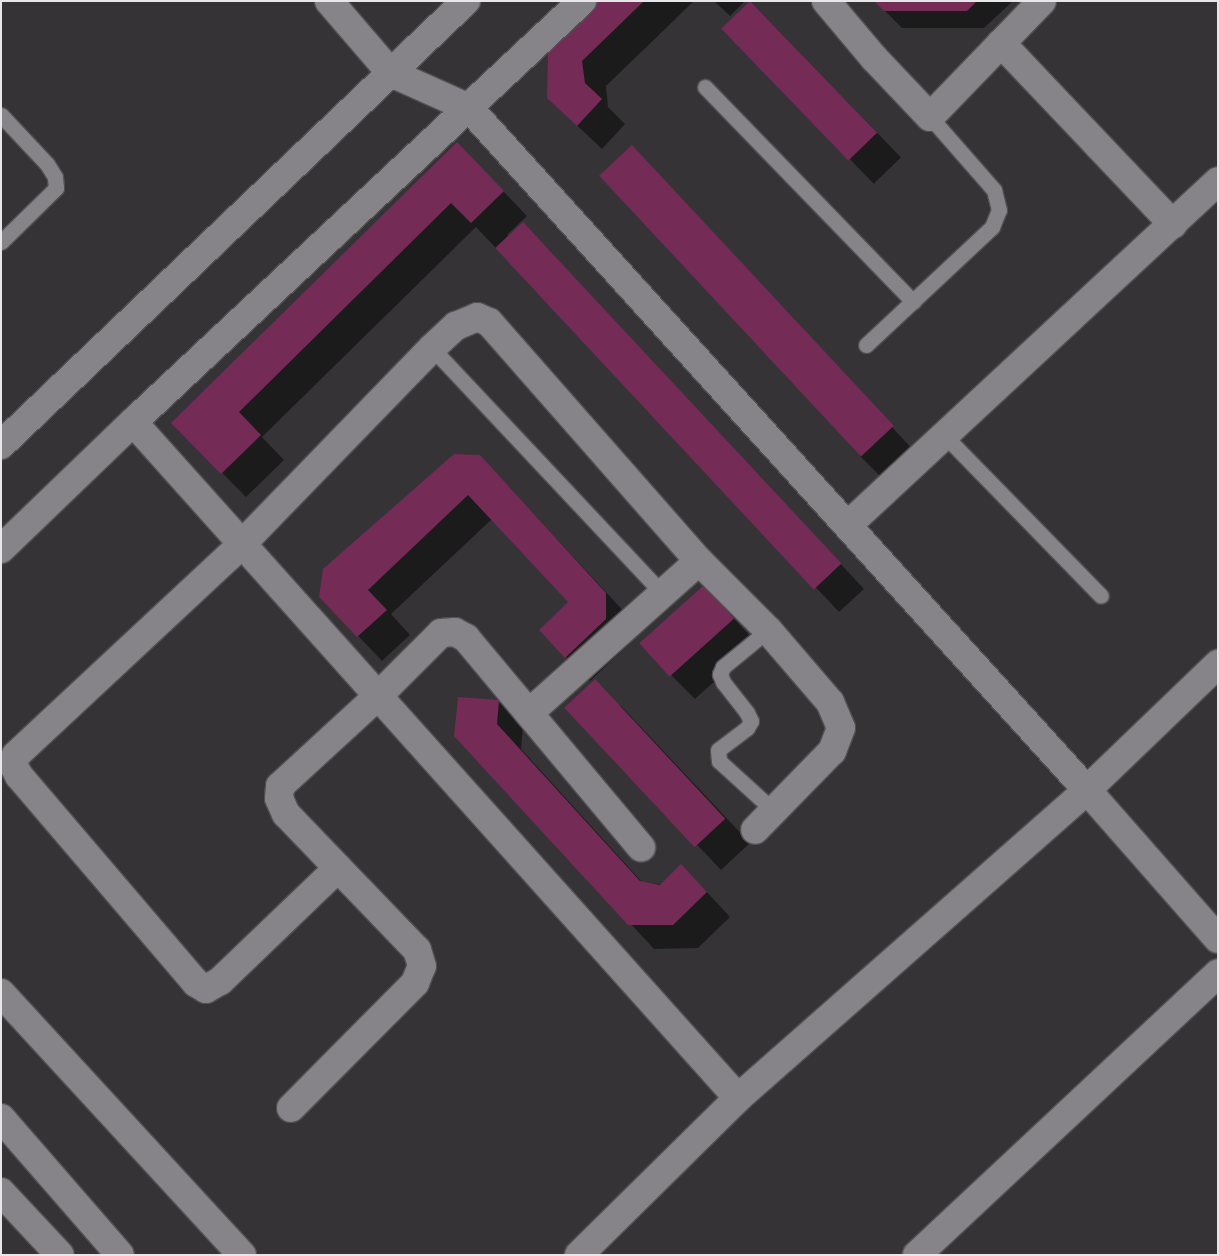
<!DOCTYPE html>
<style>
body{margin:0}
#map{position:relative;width:1219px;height:1256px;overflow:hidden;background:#353336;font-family:Raleway,sans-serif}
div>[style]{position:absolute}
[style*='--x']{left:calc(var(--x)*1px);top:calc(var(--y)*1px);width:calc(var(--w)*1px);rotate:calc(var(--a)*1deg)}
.shadow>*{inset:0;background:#0007;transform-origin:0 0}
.building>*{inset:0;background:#742b55;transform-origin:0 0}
.roads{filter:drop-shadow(1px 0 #525053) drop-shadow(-1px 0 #525053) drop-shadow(0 1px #525053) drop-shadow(0 -1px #525053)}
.lane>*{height:15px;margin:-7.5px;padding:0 7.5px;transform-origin:7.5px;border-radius:7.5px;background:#868488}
.street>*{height:28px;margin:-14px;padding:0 14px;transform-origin:14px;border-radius:14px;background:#868488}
.secondary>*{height:28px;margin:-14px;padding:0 14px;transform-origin:14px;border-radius:14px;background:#868488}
span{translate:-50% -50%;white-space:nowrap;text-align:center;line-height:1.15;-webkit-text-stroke:4px #1c1b1d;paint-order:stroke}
.frame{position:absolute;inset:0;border:2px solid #e7e6e8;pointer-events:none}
</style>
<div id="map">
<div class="shadow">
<div style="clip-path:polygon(600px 1px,694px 1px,606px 86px,608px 107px,625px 124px,602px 149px,548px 98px)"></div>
<div style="clip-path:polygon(714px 1px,745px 1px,730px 16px)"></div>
<div style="clip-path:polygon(875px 1px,1013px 1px,984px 28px,902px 28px)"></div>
<div style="left:751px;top:2px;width:216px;height:38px;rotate:46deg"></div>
<div style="clip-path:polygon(632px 147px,916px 453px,885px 481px,861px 457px)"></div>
<div style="clip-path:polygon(481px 168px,527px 216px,507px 235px,547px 248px,864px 589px,839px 612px,476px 227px,262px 437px,284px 460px,246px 497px,173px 423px)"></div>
<div style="clip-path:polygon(480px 456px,630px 618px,630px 643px,590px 681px,566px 657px,570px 602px,492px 519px,391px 614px,410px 635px,382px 661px,320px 596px)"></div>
<div style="clip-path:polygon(704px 587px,757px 643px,695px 699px,671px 675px)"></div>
<div style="clip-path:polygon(499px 702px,523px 726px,521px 749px,642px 882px,705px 890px,730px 917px,698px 948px,654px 949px,456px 735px)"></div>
<div style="clip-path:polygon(620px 705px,750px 843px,721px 870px,567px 708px)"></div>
</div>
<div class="building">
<div style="clip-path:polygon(598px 1px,644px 1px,582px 61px,585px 83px,602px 99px,577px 126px,547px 98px,548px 52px)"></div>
<div style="left:750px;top:1px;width:183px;height:40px;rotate:46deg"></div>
<div style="clip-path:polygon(874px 1px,977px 1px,967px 11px,884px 11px)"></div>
<div style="clip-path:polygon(457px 142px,504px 191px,471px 223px,451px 203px,239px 412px,261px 435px,221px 474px,171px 423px)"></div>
<div style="left:632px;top:145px;width:384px;height:45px;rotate:47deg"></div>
<div style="left:523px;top:222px;width:467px;height:38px;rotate:47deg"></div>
<div style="clip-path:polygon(454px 454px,480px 455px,606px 593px,606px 619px,565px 658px,539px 630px,568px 602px,468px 495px,368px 590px,387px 610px,357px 637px,319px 597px,323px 569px)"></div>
<div style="left:704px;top:585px;width:45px;height:87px;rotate:48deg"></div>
<div style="left:595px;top:679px;width:191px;height:42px;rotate:47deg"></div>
<div style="clip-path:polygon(458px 697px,499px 700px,497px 724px,640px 881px,660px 885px,681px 864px,707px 892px,673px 925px,628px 925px,454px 736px)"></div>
</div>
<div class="roads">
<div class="lane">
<div style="--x:705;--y:87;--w:299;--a:45.9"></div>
<div style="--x:1;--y:115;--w:67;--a:46.8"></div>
<div style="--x:47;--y:164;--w:15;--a:58"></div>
<div style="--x:55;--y:177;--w:11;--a:85"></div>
<div style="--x:56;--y:188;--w:77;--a:135.5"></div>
<div style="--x:866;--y:345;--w:173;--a:-43.1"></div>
<div style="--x:992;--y:227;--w:18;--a:-68"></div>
<div style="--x:999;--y:210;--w:21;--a:-104"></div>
<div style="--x:994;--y:190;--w:97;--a:-131.2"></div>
<div style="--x:432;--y:348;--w:337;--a:46.8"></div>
<div style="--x:945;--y:436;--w:223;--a:45.7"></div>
<div style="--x:768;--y:630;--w:58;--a:140.6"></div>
<div style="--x:723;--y:667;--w:8;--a:113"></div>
<div style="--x:720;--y:674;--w:9;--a:69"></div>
<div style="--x:723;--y:682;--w:39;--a:52"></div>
<div style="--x:747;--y:713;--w:9;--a:63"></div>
<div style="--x:751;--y:721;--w:8;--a:120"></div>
<div style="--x:747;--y:728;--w:36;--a:143"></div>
<div style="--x:718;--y:750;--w:11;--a:85"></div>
<div style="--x:719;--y:761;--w:74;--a:42.3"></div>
</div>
<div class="street">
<div style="--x:329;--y:1;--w:95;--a:49.3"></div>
<div style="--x:391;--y:73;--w:85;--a:24.2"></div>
<div style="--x:469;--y:108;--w:920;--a:47.82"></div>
<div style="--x:1087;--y:790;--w:198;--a:48.7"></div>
<div style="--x:826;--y:1;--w:75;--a:49.9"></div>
<div style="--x:874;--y:58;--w:81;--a:46.5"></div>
<div style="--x:930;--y:117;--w:161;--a:-46"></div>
<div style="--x:1001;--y:43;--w:250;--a:46.5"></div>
<div style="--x:133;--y:422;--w:907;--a:48.17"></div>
<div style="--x:848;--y:525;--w:505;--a:-42.91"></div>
<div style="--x:529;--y:713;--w:228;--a:-41.8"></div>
<div style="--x:338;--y:868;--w:163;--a:136.2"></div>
<div style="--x:220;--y:981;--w:16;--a:150"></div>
<div style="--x:206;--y:989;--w:12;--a:-149"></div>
<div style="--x:196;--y:983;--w:272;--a:-130.5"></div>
<div style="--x:19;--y:776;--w:13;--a:-117"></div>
<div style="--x:13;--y:764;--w:9;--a:-72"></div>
<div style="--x:16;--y:755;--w:309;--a:-43"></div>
<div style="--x:242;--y:544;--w:273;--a:-45.9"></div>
<div style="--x:432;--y:348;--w:33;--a:-43"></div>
<div style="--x:456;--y:326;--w:23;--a:-23"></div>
<div style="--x:477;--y:317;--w:13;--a:23"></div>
<div style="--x:489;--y:322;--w:318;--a:48.7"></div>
<div style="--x:699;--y:561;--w:98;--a:45"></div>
<div style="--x:768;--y:630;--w:95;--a:49.3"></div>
<div style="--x:830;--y:702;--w:28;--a:67"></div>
<div style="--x:841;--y:728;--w:25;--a:111"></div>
<div style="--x:832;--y:751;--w:110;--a:134.3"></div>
<div style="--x:1;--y:993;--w:356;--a:47.4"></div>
<div style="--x:291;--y:1108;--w:176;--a:-45.2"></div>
<div style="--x:415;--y:983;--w:18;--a:-68"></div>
<div style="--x:422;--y:966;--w:17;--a:-107"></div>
<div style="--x:417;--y:950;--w:189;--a:-133.9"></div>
<div style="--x:286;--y:814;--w:17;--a:-114"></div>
<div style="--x:279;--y:798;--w:12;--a:-85"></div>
<div style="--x:280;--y:786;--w:133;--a:-42.6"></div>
<div style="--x:378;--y:696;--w:89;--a:-45"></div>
<div style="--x:441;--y:633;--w:14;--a:-4"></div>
<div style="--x:455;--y:632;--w:13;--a:29"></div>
<div style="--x:466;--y:638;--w:273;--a:50.1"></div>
<div style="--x:579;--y:1255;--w:223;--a:-44.6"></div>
<div style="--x:738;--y:1098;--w:465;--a:-41.4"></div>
<div style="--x:1087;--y:790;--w:182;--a:-43.9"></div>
<div style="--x:917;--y:1255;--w:412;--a:-43.1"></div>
</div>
<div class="secondary">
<div style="--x:1;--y:445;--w:643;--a:-43.68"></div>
<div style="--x:1;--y:549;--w:183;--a:-43.9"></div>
<div style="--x:133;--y:422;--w:616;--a:-43.16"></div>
<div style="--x:1;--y:1118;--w:181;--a:49"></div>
<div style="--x:1;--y:1192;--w:86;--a:46.9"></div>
</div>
</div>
<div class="frame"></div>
</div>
